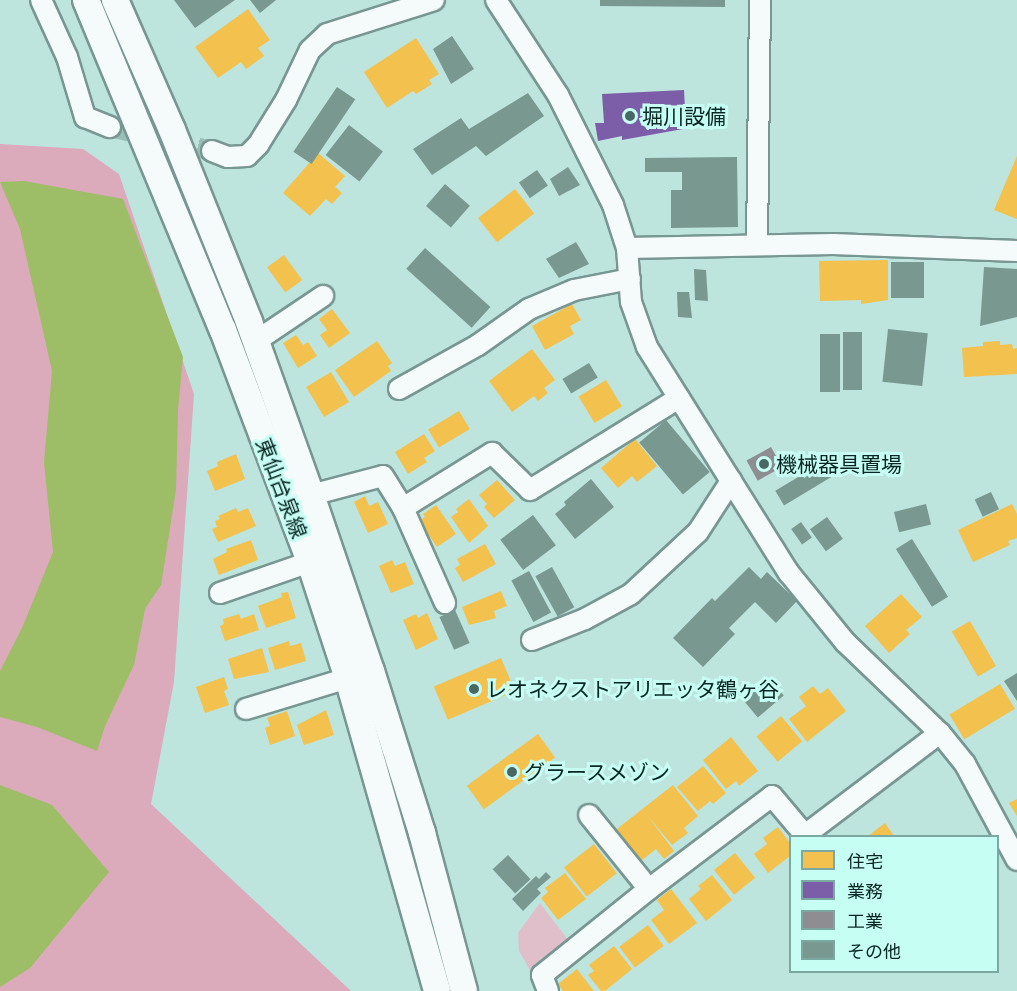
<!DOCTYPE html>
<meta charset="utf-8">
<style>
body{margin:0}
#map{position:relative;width:1017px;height:991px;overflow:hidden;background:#bee4de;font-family:Barlow,"Noto Sans JP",sans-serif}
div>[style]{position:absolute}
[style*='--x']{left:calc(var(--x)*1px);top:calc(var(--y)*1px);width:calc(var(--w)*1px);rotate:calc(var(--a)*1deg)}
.green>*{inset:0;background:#e0bfca}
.forest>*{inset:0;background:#dbaabb}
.water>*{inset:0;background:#9dbe66}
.homes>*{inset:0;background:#f2c14e;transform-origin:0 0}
.offices>*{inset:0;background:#7b5ea7}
.industry>*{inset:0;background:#8d8d92;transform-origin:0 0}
.building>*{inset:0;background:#79988f;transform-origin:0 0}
.minor-tunnel>*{height:20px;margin-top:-10px;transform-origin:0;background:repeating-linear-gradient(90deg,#9abeb8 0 20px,transparent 0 30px)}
.roads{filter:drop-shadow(2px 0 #789692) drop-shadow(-2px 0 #789692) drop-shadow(0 2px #789692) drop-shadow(0 -2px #789692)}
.minor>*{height:20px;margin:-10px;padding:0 10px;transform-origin:10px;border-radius:10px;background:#f5fbfa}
.tertiary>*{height:26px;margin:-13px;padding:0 13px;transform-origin:13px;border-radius:13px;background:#f5fbfa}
.dots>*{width:16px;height:16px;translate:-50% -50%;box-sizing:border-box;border:3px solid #c7fef4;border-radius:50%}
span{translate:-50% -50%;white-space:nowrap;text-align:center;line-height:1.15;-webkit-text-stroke:6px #c7fef4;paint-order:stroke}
.poi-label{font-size:21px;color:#092622}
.left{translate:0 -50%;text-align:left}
.street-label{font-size:21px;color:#092622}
.legend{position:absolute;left:789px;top:835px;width:210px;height:138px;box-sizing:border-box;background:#c7fef4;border:2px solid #7ba8a0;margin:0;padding:8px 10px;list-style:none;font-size:18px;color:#092622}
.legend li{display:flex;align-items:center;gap:12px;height:30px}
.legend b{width:30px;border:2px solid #7ba8a0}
</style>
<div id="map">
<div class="green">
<div style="clip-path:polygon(540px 903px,569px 941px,530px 970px,519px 951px,518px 933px)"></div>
</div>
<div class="forest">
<div style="clip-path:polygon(0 144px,83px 149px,119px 174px,194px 394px,174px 682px,151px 804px,351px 991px,0 991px)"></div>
</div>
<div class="water">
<div style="clip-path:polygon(24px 181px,123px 199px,183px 357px,178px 410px,176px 490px,161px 585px,145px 609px,134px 665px,105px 726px,97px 751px,37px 727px,0 717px,0 671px,22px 628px,53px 552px,44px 462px,52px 371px,20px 229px,0 182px)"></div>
<div style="clip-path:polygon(0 785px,52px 805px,109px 872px,30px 968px,0 987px)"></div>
</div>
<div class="homes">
<div style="clip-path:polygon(248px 9px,270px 40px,258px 48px,264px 56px,246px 69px,241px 62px,218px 78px,195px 47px)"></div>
<div style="clip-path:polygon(416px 38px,439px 74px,429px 80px,432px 84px,416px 94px,413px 91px,387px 108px,364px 72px)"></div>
<div style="clip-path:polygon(318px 153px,345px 176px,335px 187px,342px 193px,332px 204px,326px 199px,310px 216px,283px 193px)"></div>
<div style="clip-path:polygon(1017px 156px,1017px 219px,994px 210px)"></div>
<div style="left:515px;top:189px;width:31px;height:47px;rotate:52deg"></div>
<div style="left:284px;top:255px;width:31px;height:21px;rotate:54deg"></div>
<div style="clip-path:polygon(888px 260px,888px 300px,861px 304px,861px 300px,820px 301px,819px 261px)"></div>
<div style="clip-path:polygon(572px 304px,581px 320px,570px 326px,574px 334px,545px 350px,532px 326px)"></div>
<div style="clip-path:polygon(332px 309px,350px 333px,329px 348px,320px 335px,327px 330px,319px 319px)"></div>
<div style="clip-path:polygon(296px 335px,303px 345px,308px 342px,317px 356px,298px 368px,283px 343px)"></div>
<div style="clip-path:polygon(377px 341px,392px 363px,388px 366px,391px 371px,354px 397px,335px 370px)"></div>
<div style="clip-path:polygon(1000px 341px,1000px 345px,1012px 344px,1013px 349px,1017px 348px,1017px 374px,964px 377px,962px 348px,983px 346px,983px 342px)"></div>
<div style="clip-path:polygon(532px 349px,555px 380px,544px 388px,548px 393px,538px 401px,534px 396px,512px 412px,489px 381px)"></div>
<div style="left:331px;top:372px;width:35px;height:29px;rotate:59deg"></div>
<div style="left:606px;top:380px;width:31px;height:32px;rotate:59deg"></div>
<div style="left:459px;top:411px;width:21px;height:36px;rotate:59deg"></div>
<div style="clip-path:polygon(424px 434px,435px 451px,424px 458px,427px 462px,408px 474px,395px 452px)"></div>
<div style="clip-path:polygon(635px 439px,657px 466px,637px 482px,632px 476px,618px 488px,601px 468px)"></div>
<div style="clip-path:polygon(236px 454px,245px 479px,215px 491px,207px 471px,218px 466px,217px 462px)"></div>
<div style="clip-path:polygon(497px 480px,515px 500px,494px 518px,484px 507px,487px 504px,479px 495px)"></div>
<div style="clip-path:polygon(365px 496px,369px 506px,378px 502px,388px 524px,368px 533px,354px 502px)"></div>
<div style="clip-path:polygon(469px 499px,488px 526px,469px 543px,451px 517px,458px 512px,456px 509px)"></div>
<div style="clip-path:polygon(1012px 504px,1017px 514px,1017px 538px,1008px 541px,1010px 545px,973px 562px,958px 530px)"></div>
<div style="clip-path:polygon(436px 505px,456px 534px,437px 547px,419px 521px,425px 517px,423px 514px)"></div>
<div style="clip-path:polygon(236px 508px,238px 512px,248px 508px,256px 526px,218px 542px,212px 529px,217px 527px,215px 521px,220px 519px,218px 516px)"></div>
<div style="clip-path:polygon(251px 540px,258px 560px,219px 575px,213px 559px,227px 552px,226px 549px)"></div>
<div style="clip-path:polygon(485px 544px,496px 564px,463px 582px,455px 568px,460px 565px,457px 559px)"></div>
<div style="clip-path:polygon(392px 560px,395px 566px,405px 562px,414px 584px,391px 593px,379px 566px)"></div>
<div style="clip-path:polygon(501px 591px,507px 606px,494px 611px,496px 618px,469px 625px,462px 607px)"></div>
<div style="clip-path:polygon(288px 592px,296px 618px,266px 628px,258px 606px,282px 597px,281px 593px)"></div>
<div style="clip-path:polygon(901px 594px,922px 617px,906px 630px,910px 634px,889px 653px,865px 626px)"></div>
<div style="clip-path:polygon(427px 613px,438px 639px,416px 650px,403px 620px,416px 614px,418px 618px)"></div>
<div style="clip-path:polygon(239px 614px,241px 619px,254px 614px,259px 630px,225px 641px,220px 626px,224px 624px,223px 619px)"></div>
<div style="left:970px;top:621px;width:52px;height:21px;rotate:60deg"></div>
<div style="clip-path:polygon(289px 641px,290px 646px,301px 643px,306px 661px,275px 670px,268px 648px)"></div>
<div style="clip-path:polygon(262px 648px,269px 672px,234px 679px,228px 659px)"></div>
<div style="left:501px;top:658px;width:36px;height:73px;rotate:67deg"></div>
<div style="clip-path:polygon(224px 677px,228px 689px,224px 691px,229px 705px,205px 713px,196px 687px)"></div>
<div style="left:1000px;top:684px;width:29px;height:59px;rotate:59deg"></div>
<div style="clip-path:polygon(813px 686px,820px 694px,828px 688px,846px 711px,807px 742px,789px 719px,806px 706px,799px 697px)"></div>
<div style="clip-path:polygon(326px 710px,334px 735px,304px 745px,297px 725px)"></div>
<div style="clip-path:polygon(287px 711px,295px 736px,270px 745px,265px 728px,270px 726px,267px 718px)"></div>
<div style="left:781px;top:716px;width:33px;height:32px;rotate:50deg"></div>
<div style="left:538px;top:734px;width:29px;height:88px;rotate:54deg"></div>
<div style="clip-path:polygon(731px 737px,758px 771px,739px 786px,736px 781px,726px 789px,703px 760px)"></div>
<div style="clip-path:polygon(703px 766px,726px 793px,713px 804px,710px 801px,698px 811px,677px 787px)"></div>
<div style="clip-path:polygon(673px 785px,698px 816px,684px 828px,688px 833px,672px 845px,647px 815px,674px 851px,664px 859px,656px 849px,638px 863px,613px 832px)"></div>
<div style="clip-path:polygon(1017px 799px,1017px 816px,1009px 803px)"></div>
<div style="clip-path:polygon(885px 823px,894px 836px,868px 836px)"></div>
<div style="clip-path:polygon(778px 827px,790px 843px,790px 856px,768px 873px,754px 854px,767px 844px,763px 838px)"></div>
<div style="left:594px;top:844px;width:37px;height:38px;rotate:52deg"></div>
<div style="left:735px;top:853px;width:32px;height:27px;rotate:51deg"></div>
<div style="clip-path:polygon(565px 873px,586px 899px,558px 920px,541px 898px,548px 892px,545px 888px)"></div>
<div style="clip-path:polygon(712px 875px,732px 900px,706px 921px,689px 899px,701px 889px,698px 886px)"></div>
<div style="clip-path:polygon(671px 889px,697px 923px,669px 944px,651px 920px,664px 910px,657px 900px)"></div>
<div style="left:648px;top:925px;width:26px;height:36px;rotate:53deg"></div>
<div style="clip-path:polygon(614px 946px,632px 969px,605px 991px,601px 991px,588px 975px,594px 971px,589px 965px)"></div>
<div style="clip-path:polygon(577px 969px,594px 991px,563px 991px,558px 984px)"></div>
</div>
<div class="offices">
<div style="clip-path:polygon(684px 90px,685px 109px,681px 109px,683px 129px,622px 140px,622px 136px,598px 141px,595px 123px,604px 123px,602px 94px)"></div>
</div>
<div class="industry">
<div style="left:771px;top:447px;width:23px;height:28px;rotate:61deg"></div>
</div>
<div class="building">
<div style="clip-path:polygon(174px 0,235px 0,195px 28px)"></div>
<div style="clip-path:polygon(250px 0,276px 0,260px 13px)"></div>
<div style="clip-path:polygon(600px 0,725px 0,725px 7px,600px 6px)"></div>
<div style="clip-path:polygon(452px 36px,474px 69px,451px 84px,433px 49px)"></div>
<div style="left:337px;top:87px;width:22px;height:78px;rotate:34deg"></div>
<div style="clip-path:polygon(528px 93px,544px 116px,486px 156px,476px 146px,432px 175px,413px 149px,461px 118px,469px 129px)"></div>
<div style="left:349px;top:125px;width:43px;height:38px;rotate:38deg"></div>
<div style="clip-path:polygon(737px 157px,738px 227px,671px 228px,671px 190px,682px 190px,682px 172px,645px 172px,645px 158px)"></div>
<div style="clip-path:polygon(568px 167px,580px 185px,559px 196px,550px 179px)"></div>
<div style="left:537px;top:170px;width:19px;height:22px;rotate:55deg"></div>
<div style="left:445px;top:184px;width:33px;height:29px;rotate:41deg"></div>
<div style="clip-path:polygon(576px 242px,589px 264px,559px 278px,546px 259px)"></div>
<div style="left:425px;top:248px;width:88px;height:28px;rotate:42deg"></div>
<div style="left:924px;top:262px;width:36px;height:33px;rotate:90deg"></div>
<div style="clip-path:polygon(984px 267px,1017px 269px,1017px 317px,980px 326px)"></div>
<div style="clip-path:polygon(694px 269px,706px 270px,708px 301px,695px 300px)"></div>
<div style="clip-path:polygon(677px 292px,689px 292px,692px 318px,678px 317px)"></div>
<div style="left:888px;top:329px;width:40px;height:53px;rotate:6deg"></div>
<div style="left:843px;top:332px;width:19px;height:58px"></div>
<div style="left:820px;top:334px;width:20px;height:58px"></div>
<div style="left:589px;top:363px;width:17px;height:31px;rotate:59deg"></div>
<div style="left:666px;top:420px;width:68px;height:35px;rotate:50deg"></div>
<div style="left:825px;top:461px;width:17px;height:58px;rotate:59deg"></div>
<div style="clip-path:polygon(591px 479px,614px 507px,575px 539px,555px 514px,566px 505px,564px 502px)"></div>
<div style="left:991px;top:492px;width:19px;height:18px;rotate:65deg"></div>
<div style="left:926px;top:504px;width:21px;height:33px;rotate:76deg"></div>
<div style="left:533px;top:515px;width:38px;height:41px;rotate:53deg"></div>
<div style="left:827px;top:517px;width:27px;height:21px;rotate:54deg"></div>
<div style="left:801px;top:522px;width:19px;height:12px;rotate:55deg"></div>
<div style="left:912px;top:539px;width:68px;height:19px;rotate:58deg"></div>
<div style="left:552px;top:567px;width:46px;height:19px;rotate:61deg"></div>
<div style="clip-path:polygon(749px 567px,761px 579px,767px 572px,797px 601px,776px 623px,755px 602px,729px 628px,735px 634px,703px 667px,673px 638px,712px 598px,715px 601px)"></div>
<div style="left:529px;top:571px;width:47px;height:20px;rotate:62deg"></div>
<div style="left:455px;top:610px;width:36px;height:17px;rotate:66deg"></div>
<div style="clip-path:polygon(1017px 673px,1017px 701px,1004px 681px)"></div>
<div style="left:769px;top:678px;width:23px;height:34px;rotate:50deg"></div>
<div style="left:508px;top:855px;width:33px;height:21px;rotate:47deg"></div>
<div style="clip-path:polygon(546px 872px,551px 877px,537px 889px,541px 893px,523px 911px,512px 899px,536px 876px,539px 879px)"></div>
</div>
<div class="minor-tunnel">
<div style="--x:110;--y:127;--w:105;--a:13.2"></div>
</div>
<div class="roads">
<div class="minor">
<div style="--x:41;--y:0;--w:63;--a:65.5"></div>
<div style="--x:67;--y:57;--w:63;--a:73.3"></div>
<div style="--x:85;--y:117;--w:27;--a:22"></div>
<div style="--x:496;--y:0;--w:113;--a:56.9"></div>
<div style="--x:558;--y:95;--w:123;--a:63.4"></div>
<div style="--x:613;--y:205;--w:45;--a:72"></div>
<div style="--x:627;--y:248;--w:54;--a:85.8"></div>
<div style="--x:631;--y:302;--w:48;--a:70.4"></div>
<div style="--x:647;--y:347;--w:267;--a:57.9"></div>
<div style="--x:789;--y:573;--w:89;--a:50.9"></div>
<div style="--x:845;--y:642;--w:132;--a:43.8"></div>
<div style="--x:940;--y:733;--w:40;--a:51"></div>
<div style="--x:965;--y:764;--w:109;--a:61.6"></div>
<div style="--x:212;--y:151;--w:17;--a:21"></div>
<div style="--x:228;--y:157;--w:19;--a:-3"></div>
<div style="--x:247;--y:156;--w:16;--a:-45"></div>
<div style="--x:258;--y:145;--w:53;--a:-58.1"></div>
<div style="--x:286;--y:100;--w:55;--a:-64.4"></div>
<div style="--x:310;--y:50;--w:23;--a:-43"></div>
<div style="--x:327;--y:34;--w:112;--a:-17.6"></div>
<div style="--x:757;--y:245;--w:245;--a:-89.3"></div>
<div style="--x:627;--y:248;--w:206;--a:-1.1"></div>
<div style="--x:833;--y:244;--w:184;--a:2.2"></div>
<div style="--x:256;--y:341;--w:81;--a:-33.9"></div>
<div style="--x:399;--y:389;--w:90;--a:-29.1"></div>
<div style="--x:478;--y:345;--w:62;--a:-35.2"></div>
<div style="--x:529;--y:309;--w:49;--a:-22.9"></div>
<div style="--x:574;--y:290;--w:57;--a:-11.1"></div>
<div style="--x:311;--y:495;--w:74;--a:-14.8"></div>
<div style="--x:383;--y:476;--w:38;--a:58"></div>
<div style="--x:403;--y:508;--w:104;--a:66.1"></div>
<div style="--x:403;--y:508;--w:105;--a:-31.7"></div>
<div style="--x:492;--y:453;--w:53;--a:44.2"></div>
<div style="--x:530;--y:490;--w:175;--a:-31.7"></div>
<div style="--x:220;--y:593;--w:95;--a:-19"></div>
<div style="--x:532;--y:640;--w:57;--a:-21.6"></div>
<div style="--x:585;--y:619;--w:52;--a:-28.5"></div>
<div style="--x:631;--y:594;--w:91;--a:-42.8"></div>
<div style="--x:698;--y:532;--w:61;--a:-57.1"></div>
<div style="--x:246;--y:709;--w:107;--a:-16.9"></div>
<div style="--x:589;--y:815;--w:95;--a:51"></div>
<div style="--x:548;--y:991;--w:17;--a:-111"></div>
<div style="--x:542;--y:975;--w:137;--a:-38.8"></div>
<div style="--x:649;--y:889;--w:154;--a:-37.1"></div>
<div style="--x:772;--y:796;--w:51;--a:49.8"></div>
<div style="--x:805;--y:835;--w:169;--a:-37.1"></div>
</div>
<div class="tertiary">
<div style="--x:86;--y:0;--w:357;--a:67.5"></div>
<div style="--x:223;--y:330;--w:248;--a:69.4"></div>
<div style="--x:310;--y:562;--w:122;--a:71.9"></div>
<div style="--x:348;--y:678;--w:325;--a:74.1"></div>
<div style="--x:115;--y:0;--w:142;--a:66.3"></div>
<div style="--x:172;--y:130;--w:207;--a:68.1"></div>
<div style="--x:249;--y:322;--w:184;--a:70.3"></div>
<div style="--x:311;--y:495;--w:186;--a:71.2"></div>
<div style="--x:371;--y:671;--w:170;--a:72.5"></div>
<div style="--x:422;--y:833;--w:163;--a:75.1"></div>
</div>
</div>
<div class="dots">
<div style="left:630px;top:116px;background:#486864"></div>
<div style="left:764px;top:464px;background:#486864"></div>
<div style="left:474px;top:689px;background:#486864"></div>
<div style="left:512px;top:772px;background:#486864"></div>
</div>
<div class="poi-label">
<span class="left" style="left:642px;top:116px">堀川設備</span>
<span class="left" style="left:776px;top:464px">機械器具置場</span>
<span class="left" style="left:486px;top:689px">レオネクストアリエッタ鶴ヶ谷</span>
<span class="left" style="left:524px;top:772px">グラースメゾン</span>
</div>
<div class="street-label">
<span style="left:282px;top:488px;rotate:69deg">東仙台泉線</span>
</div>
<ul class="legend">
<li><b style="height:16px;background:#f2c14e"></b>住宅</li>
<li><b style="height:16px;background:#7b5ea7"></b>業務</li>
<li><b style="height:16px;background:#8d8d92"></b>工業</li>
<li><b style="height:16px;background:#79988f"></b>その他</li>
</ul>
</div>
